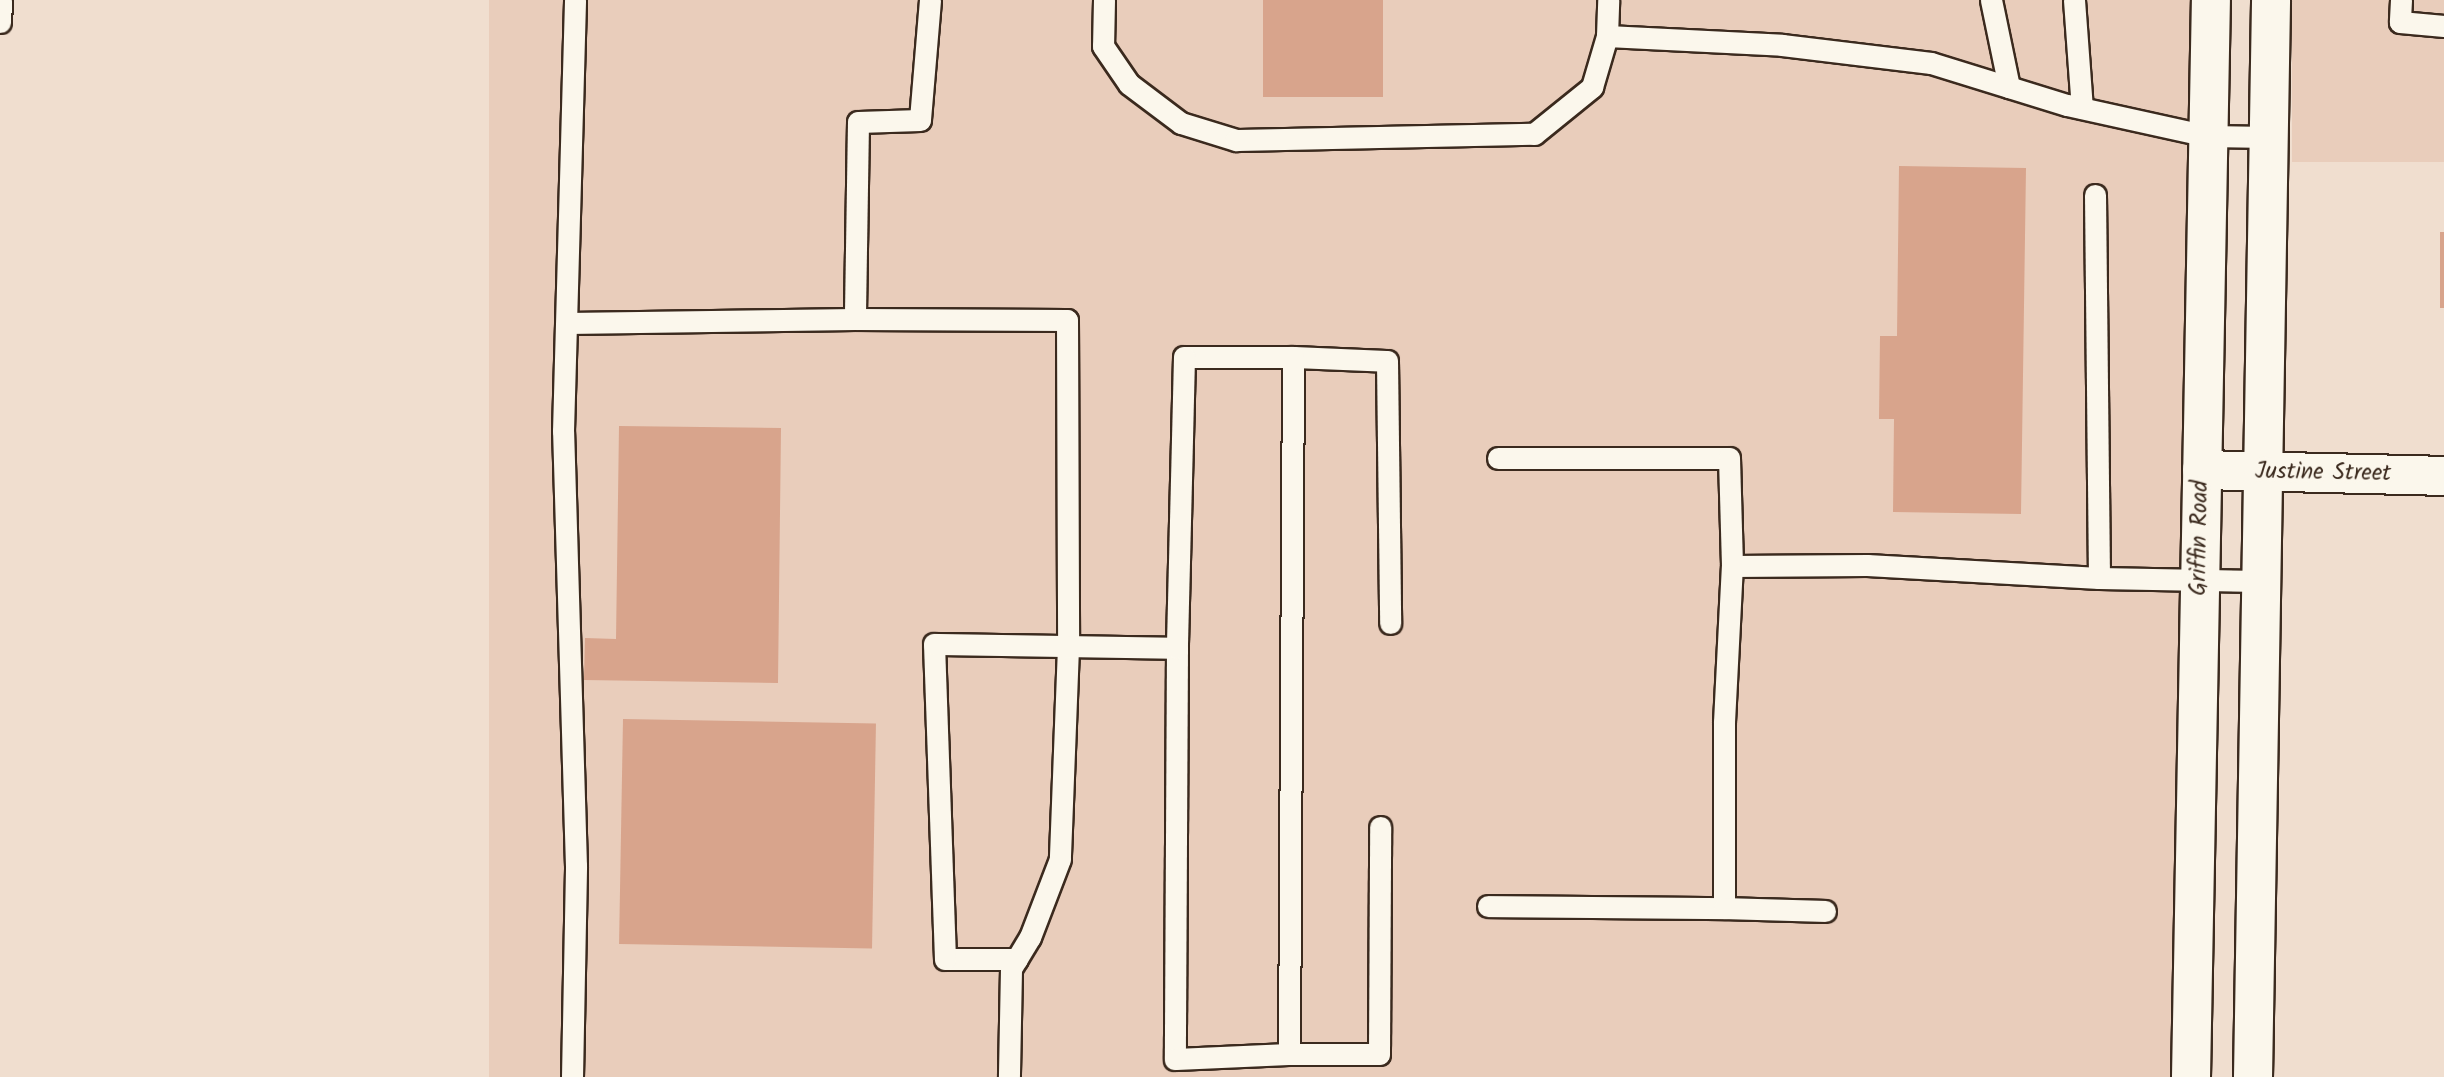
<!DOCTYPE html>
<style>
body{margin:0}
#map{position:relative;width:2444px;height:1077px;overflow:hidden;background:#f0decf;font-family:Kalam,sans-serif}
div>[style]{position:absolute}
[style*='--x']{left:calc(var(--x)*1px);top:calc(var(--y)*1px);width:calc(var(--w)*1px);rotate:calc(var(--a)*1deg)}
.built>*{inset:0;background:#e9cdbb;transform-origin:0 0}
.building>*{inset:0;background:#d8a48c;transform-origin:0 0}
.roads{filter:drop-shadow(2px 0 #3b2a1e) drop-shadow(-2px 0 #3b2a1e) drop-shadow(0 2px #3b2a1e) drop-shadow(0 -2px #3b2a1e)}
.lane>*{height:21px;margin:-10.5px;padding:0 10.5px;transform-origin:10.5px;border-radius:10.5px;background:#fbf7ec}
.street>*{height:38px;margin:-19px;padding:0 19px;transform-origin:19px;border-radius:19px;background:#fbf7ec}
.secondary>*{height:38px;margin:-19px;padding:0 19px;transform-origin:19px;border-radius:19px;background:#fbf7ec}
span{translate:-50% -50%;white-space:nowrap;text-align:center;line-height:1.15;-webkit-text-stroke:7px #fbf7ec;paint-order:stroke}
.street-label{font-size:23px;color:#3b2a1e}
</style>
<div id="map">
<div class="built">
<div style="left:489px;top:0;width:1701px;height:1077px"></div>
<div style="left:2292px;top:0;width:152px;height:162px"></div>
</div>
<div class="building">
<div style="left:1263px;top:0;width:120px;height:97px"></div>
<div style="clip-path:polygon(1899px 166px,2026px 168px,2021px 514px,1893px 512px,1894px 419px,1879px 419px,1880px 336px,1897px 336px)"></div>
<div style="left:2440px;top:232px;width:4px;height:76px"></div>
<div style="clip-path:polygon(619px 426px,781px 428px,778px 683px,584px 680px,585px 638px,616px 639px)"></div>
<div style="left:623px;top:719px;width:253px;height:225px;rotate:1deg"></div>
</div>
<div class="roads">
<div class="lane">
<div style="--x:930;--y:0;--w:120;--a:94.8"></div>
<div style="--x:920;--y:120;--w:62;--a:178.2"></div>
<div style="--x:858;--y:122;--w:197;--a:90.9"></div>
<div style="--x:855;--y:319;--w:212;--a:0.3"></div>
<div style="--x:1067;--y:320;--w:327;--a:89.8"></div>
<div style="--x:1068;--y:647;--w:212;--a:92.2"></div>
<div style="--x:1060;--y:859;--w:84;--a:111"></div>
<div style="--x:1030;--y:937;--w:37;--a:121"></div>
<div style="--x:1011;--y:969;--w:108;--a:91.1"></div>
<div style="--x:1104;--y:0;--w:46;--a:91.2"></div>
<div style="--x:1103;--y:46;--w:46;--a:55.6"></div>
<div style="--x:1129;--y:84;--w:65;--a:36.9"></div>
<div style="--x:1181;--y:123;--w:58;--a:17.2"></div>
<div style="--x:1236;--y:140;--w:298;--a:-1.2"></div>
<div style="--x:1534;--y:134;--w:75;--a:-39"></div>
<div style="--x:1592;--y:87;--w:53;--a:-73.6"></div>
<div style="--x:1607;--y:36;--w:36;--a:-88"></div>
<div style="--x:1991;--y:0;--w:89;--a:78.3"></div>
<div style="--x:2074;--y:0;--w:108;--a:85.8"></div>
<div style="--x:2401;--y:0;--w:22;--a:93"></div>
<div style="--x:2400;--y:22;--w:44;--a:5.2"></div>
<div style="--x:0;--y:22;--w:22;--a:-87"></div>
<div style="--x:1607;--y:36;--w:175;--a:2.9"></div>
<div style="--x:1782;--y:45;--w:150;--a:6.9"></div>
<div style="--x:1931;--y:63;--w:142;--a:17.2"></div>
<div style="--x:2067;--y:105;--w:144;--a:12.4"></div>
<div style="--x:2208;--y:136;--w:61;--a:0.9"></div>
<div style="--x:2095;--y:195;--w:383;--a:89.4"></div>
<div style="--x:567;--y:323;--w:288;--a:-0.8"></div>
<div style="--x:1293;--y:357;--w:94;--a:2.4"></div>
<div style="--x:1387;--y:361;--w:262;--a:89.3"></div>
<div style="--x:1498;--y:458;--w:231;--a:0"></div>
<div style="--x:1729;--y:458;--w:108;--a:88.4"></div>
<div style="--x:1488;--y:906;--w:236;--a:0.5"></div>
<div style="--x:1724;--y:908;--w:186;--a:-90"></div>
<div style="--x:1724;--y:722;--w:156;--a:-87.1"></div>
<div style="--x:1732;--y:566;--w:135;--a:-0.4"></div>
<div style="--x:1867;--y:565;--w:232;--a:3.2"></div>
<div style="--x:2099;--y:578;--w:162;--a:1.1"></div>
<div style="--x:1724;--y:908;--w:101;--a:1.7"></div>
<div style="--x:1017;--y:959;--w:72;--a:180"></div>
<div style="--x:945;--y:959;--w:315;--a:-92"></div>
<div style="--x:934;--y:644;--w:243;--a:0.9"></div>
<div style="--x:1177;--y:648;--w:411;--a:90.3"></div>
<div style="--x:1175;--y:1059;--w:114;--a:-2.5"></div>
<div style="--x:1289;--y:1054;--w:697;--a:-89.67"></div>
<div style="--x:1293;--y:357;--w:109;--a:180"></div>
<div style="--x:1184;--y:357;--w:291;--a:91.4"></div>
<div style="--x:1289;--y:1054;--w:90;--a:0"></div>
<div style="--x:1379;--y:1054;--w:227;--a:-89.7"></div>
<div style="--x:572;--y:1077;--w:211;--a:-88.9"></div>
<div style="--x:576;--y:866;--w:435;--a:-91.7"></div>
<div style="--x:563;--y:431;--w:431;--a:-88.4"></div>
</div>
<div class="street">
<div style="--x:2202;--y:470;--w:242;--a:1.4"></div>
</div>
<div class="secondary">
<div style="--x:2191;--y:1077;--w:1077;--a:-88.94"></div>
<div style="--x:2253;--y:1077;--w:1077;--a:-89.04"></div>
</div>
</div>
<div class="street-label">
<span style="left:2323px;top:473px;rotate:1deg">Justine Street</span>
<span style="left:2200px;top:538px;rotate:-89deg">Griffin Road</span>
</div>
</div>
